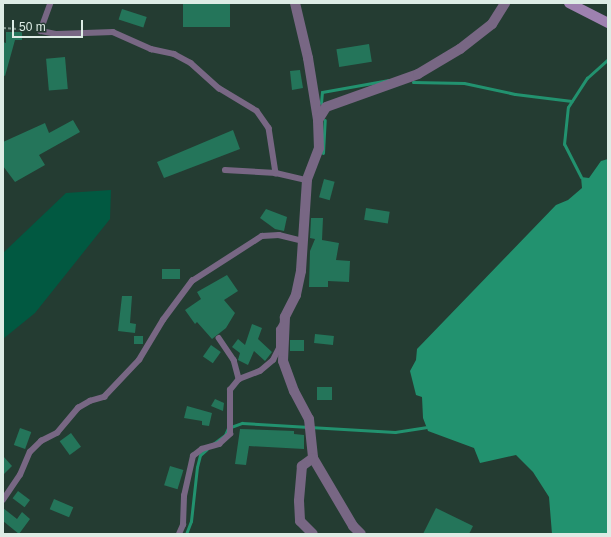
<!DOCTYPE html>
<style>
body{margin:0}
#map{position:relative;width:611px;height:537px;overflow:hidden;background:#243c32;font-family:Helvetica,sans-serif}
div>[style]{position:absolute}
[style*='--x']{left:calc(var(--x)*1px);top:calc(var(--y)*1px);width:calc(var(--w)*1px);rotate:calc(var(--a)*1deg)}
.green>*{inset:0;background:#015941}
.water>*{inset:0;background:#22926f}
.stream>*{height:3px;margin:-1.5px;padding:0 1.5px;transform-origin:1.5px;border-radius:1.5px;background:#22926f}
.building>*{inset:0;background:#24755a;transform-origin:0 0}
.path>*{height:1.5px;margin-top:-0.75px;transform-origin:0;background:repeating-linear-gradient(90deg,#7d9188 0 3px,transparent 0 5px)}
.lane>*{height:5.5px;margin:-2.75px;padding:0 2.75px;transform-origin:2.75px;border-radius:2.75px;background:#786784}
.street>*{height:10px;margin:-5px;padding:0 5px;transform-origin:5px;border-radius:5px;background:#786784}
.secondary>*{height:10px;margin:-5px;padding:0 5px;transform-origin:5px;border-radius:5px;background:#9e81b0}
span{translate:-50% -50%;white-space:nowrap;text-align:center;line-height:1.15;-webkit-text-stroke:3.5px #243c32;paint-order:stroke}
.frame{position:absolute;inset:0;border:4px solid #ddece5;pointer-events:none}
.scale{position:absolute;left:12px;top:20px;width:71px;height:18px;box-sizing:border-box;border:2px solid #ddece5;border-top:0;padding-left:5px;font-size:12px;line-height:14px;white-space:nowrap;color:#ddece5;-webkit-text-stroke:3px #243c32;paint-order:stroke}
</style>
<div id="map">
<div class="green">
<div style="clip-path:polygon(111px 190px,110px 219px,35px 313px,3px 339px,3px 253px,66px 193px)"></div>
</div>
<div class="water">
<div style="clip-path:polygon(608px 159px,608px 534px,552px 534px,549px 497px,533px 472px,516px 455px,480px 463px,474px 448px,428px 431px,423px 418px,422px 397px,416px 395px,410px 371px,416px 360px,417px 349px,556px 205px,568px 200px,582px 188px,581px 177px,589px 178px,601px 161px)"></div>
</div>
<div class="stream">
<div style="--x:413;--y:82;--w:51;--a:1.1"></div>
<div style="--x:464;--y:83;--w:52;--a:12.2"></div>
<div style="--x:515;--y:94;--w:57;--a:7"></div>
<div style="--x:321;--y:103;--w:11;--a:-85"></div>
<div style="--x:322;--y:92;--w:68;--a:-10.2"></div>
<div style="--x:323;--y:153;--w:33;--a:-87"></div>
<div style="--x:581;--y:177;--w:37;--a:-117"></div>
<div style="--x:564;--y:144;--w:37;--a:-84"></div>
<div style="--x:568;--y:107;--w:35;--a:-57"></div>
<div style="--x:587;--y:78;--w:28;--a:-42"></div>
<div style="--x:213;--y:444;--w:15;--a:-37"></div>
<div style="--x:225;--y:435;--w:8;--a:-67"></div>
<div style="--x:228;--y:428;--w:15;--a:-20"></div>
<div style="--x:242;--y:423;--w:153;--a:3.4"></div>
<div style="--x:395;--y:432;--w:31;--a:-9"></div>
<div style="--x:186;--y:534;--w:14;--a:-69"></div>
<div style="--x:191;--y:521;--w:54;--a:-83.7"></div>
<div style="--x:197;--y:467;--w:12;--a:-76"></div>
<div style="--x:200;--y:455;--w:9;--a:-41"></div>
</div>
<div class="building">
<div style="left:183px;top:3px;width:47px;height:24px"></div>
<div style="left:122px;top:9px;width:26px;height:11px;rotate:18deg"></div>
<div style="clip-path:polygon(6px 32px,22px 32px,22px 40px,15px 40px,5px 76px,3px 75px,3px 42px,6px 43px)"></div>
<div style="left:369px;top:44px;width:18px;height:33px;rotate:81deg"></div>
<div style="left:65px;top:57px;width:32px;height:19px;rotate:85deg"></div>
<div style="clip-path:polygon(300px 70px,303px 88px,292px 90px,290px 71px)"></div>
<div style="clip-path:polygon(73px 120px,80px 132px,39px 155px,45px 165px,15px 182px,3px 166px,3px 142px,45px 123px,49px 133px)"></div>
<div style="clip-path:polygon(233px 130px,240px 149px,164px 178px,157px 162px)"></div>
<div style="left:324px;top:179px;width:11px;height:19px;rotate:15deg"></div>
<div style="left:366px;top:208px;width:24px;height:12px;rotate:9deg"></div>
<div style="clip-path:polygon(266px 209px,287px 217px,284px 231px,275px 229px,260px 218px)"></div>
<div style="clip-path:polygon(311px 218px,323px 218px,322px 240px,339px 243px,336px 260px,350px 261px,349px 282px,328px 281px,328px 287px,309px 287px,310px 251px,315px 239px,310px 238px)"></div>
<div style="left:162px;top:269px;width:18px;height:10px"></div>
<div style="clip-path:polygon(227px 275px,238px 291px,224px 300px,235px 313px,226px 328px,212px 339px,197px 322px,195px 324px,185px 310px,201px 299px,197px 292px)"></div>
<div style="clip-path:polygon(122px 296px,132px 296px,130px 323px,136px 324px,135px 333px,118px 331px)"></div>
<div style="clip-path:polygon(252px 324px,262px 328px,258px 339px,272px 352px,265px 361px,254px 351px,248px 365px,238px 360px,240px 353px,232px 347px,238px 339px,245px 345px)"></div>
<div style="left:315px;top:334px;width:19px;height:9px;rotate:6deg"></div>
<div style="left:134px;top:336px;width:9px;height:8px"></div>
<div style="left:290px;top:340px;width:14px;height:11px"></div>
<div style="left:211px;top:345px;width:12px;height:14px;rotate:35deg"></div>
<div style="left:317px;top:387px;width:15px;height:13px"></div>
<div style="clip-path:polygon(215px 399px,224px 403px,223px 411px,211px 406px)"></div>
<div style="clip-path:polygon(187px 406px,212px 413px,209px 426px,202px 425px,202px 421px,184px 418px)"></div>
<div style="left:20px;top:428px;width:12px;height:18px;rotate:20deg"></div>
<div style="clip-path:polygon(240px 429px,294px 431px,294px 434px,304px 435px,304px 449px,249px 446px,246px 465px,235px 464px)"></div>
<div style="left:71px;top:433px;width:17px;height:14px;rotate:54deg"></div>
<div style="clip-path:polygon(3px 456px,12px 466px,3px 475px)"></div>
<div style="left:170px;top:466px;width:14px;height:20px;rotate:17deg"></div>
<div style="left:18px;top:491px;width:15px;height:9px;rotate:37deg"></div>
<div style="left:54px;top:499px;width:21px;height:11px;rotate:23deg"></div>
<div style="clip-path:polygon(3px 508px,17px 519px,22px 512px,30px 519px,19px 534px,3px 521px)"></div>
<div style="clip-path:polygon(436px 508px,473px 526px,469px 534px,423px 534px)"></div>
</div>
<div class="path">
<div style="--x:3;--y:28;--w:30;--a:4"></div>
</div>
<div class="lane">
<div style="--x:51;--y:3;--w:30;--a:110"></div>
<div style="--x:41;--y:31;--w:16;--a:11"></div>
<div style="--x:57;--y:34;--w:56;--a:-2"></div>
<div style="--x:113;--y:32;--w:42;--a:24.1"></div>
<div style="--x:151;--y:49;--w:24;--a:12"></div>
<div style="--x:174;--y:54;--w:19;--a:28"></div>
<div style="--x:191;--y:63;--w:38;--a:42"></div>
<div style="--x:219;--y:88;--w:44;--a:31.2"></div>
<div style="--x:257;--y:111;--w:21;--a:55"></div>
<div style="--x:269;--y:128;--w:46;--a:81.2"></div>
<div style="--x:276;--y:173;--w:32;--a:13"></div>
<div style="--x:225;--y:170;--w:51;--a:3.4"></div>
<div style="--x:219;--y:338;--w:27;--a:56"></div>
<div style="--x:234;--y:360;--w:20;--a:75"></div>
<div style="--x:3;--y:500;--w:30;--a:-56"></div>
<div style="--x:20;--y:475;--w:25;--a:-67"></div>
<div style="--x:30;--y:452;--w:16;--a:-45"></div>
<div style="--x:41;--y:441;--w:18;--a:-27"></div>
<div style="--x:57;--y:433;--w:33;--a:-50"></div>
<div style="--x:78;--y:408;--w:14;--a:-30"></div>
<div style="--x:90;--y:401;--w:15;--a:-16"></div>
<div style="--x:104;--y:397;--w:51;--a:-46.6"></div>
<div style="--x:139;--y:360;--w:47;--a:-59"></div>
<div style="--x:163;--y:320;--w:49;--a:-53.4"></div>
<div style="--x:192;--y:281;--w:83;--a:-32.7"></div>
<div style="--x:262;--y:236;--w:17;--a:-3"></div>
<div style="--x:279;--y:235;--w:25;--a:14"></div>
<div style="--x:179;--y:534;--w:10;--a:-66"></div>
<div style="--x:183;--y:525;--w:29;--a:-88"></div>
<div style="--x:184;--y:496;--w:41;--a:-77.3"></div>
<div style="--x:193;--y:456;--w:11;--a:-38"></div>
<div style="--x:202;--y:449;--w:18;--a:-16"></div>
<div style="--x:219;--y:444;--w:15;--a:-42"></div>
<div style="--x:230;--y:434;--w:44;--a:-90"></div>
<div style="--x:230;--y:390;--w:14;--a:-51"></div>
<div style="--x:239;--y:379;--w:22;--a:-21"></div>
<div style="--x:260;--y:371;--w:17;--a:-40"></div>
<div style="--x:273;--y:360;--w:13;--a:-63"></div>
<div style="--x:279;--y:348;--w:18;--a:-90"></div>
<div style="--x:279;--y:330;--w:8;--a:-60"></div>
</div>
<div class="street">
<div style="--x:295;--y:3;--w:57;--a:76.7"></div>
<div style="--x:308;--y:58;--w:63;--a:80.8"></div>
<div style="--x:318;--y:120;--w:28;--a:88"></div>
<div style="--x:319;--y:148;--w:34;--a:111"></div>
<div style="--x:307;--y:180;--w:91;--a:93.8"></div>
<div style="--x:301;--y:271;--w:25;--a:102"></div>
<div style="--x:296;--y:295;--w:25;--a:117"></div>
<div style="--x:285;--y:317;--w:44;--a:92.6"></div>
<div style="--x:283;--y:361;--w:32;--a:70"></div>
<div style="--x:294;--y:391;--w:32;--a:62"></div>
<div style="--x:309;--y:419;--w:39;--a:84"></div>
<div style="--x:313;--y:458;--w:79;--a:59.5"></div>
<div style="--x:353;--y:526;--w:11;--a:45"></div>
<div style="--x:318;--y:120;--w:15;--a:-58"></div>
<div style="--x:326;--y:107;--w:98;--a:-19.7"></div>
<div style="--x:418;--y:74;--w:49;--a:-30.8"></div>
<div style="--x:460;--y:49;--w:41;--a:-38"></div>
<div style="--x:492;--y:24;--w:25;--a:-58"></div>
<div style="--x:313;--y:458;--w:14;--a:144"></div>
<div style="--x:302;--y:466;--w:35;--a:95"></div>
<div style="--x:299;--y:501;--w:20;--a:87"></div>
<div style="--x:300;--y:521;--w:18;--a:45"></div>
</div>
<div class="secondary">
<div style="--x:569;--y:3;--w:44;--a:27.1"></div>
</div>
<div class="frame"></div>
<div class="scale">50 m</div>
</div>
